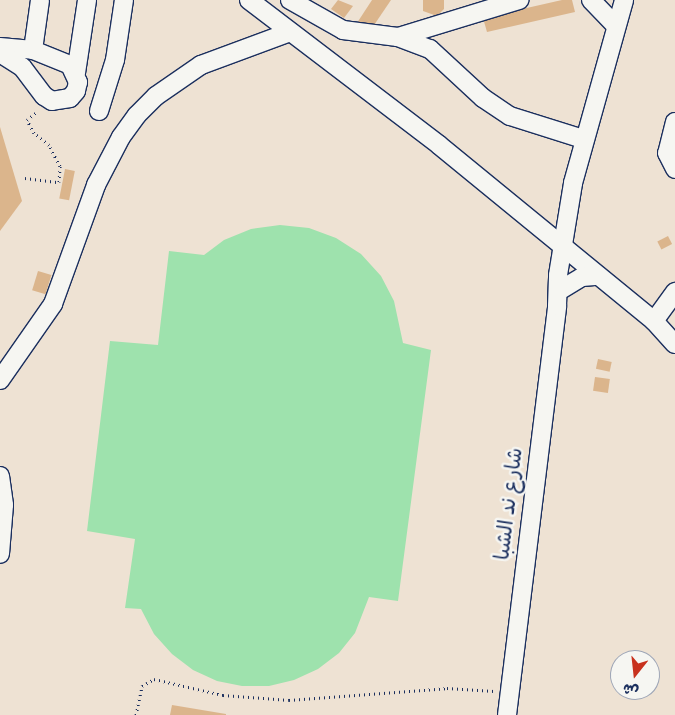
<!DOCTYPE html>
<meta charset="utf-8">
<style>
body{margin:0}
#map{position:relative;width:675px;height:715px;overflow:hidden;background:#eee2d3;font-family:"Indie Flower","Playpen Sans Arabic",sans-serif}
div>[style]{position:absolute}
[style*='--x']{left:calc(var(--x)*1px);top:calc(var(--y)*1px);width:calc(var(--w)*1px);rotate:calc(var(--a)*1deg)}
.green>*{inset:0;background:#9ee2ad}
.building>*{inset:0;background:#dbb58c;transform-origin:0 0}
.path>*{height:3px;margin-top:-1.5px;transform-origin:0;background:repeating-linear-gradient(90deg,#1b2f5e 0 1px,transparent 0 5px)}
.roads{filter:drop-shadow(1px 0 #1b2f5e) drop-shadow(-1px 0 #1b2f5e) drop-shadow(0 1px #1b2f5e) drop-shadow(0 -1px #1b2f5e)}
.minor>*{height:18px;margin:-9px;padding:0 9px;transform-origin:9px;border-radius:9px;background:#f6f6f2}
span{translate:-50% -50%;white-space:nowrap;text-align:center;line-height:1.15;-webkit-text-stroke:5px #f6f6f2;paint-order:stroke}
.street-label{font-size:21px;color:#1b2f5e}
.north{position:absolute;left:610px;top:650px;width:50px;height:50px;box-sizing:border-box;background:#f6f6f2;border:1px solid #9ea6b7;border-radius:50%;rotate:196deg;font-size:14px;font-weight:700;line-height:20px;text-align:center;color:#1b2f5e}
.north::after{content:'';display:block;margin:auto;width:18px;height:22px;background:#c8321e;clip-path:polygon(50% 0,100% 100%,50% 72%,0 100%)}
</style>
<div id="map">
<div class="green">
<div style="clip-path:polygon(280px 225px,309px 228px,336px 238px,361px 254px,381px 276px,394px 301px,403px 343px,431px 350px,398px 601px,369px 597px,355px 633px,339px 653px,318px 669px,294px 680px,269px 686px,242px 686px,217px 681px,193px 670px,172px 654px,154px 634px,141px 609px,125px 608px,135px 539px,87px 531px,110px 341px,158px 345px,169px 251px,204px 255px,224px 240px,251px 229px)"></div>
</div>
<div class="building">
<div style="clip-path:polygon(338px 0,353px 6px,344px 18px,331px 9px)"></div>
<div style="clip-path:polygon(372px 0,391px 0,368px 34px,355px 26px)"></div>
<div style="clip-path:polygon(444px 0,444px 9px,437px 16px,423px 11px,423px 0)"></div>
<div style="clip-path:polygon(562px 0,572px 0,575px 12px,487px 32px,483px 18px)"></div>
<div style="clip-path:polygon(0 127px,22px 201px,0 231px)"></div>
<div style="left:65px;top:169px;width:10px;height:30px;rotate:11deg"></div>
<div style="left:668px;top:236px;width:9px;height:12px;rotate:63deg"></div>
<div style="left:38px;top:271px;width:14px;height:20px;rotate:17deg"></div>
<div style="left:598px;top:359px;width:14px;height:10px;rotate:12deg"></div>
<div style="left:595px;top:377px;width:15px;height:14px;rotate:8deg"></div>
<div style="clip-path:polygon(172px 705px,226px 714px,226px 715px,170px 715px)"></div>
</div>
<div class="path">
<div style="--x:25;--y:178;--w:34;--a:7"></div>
<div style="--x:59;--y:182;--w:16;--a:-86"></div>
<div style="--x:60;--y:166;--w:24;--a:-118"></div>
<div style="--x:49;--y:145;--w:19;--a:-141"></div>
<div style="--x:34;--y:133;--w:15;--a:-118"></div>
<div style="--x:27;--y:120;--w:13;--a:-39"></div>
<div style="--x:136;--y:715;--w:30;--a:-78"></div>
<div style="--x:142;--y:686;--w:14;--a:-30"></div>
<div style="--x:154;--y:679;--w:71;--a:13.1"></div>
<div style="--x:223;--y:695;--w:66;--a:4.3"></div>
<div style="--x:289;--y:700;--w:158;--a:-4.3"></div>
<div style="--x:447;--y:688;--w:47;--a:3.7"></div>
</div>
<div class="roads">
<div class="minor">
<div style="--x:249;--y:0;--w:239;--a:37.3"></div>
<div style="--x:439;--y:145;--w:278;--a:39.3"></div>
<div style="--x:654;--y:321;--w:31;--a:48"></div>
<div style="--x:290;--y:0;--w:61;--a:29.5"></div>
<div style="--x:343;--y:30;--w:55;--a:7.3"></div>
<div style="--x:398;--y:37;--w:34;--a:21"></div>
<div style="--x:430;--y:49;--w:72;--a:42.8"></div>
<div style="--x:483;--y:98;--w:32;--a:34"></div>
<div style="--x:510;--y:116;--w:77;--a:17.5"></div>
<div style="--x:591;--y:0;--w:35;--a:46"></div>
<div style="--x:398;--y:37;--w:127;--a:-17"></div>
<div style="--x:0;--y:47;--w:33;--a:5"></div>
<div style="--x:33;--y:50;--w:40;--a:22"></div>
<div style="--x:70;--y:65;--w:19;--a:65"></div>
<div style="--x:78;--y:82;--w:9;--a:103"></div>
<div style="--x:76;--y:91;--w:9;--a:131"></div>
<div style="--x:70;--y:98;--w:18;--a:171"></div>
<div style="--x:52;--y:101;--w:9;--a:-148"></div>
<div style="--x:44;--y:96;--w:36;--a:-127"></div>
<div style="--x:22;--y:67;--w:26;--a:-148"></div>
<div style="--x:33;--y:50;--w:50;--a:-82"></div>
<div style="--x:76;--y:73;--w:74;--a:-81.4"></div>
<div style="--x:99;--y:111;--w:53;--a:-72.6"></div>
<div style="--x:115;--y:60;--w:61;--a:-81.5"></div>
<div style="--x:675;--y:122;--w:32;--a:104"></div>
<div style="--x:667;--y:153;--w:18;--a:63"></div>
<div style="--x:562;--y:289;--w:23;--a:-31"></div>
<div style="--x:582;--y:277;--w:16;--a:-4"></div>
<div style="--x:654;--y:321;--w:36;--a:-54"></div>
<div style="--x:0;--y:380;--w:93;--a:-55.1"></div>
<div style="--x:53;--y:304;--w:127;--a:-70.1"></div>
<div style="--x:96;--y:185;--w:54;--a:-62.5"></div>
<div style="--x:121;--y:137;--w:27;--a:-54"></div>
<div style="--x:137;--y:115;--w:27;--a:-45"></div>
<div style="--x:156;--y:96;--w:55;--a:-34.6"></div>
<div style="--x:201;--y:65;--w:95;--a:-20.3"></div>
<div style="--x:0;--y:476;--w:29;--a:82"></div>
<div style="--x:4;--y:505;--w:49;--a:94.7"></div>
<div style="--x:507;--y:715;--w:412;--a:-83"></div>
<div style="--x:557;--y:306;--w:31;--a:-88"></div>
<div style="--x:558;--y:275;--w:93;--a:-80.7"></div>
<div style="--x:573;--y:183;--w:190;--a:-74.4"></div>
</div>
</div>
<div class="street-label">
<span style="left:510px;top:504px;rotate:-83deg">شارع ند الشبا</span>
</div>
<div class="north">ش</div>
</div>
